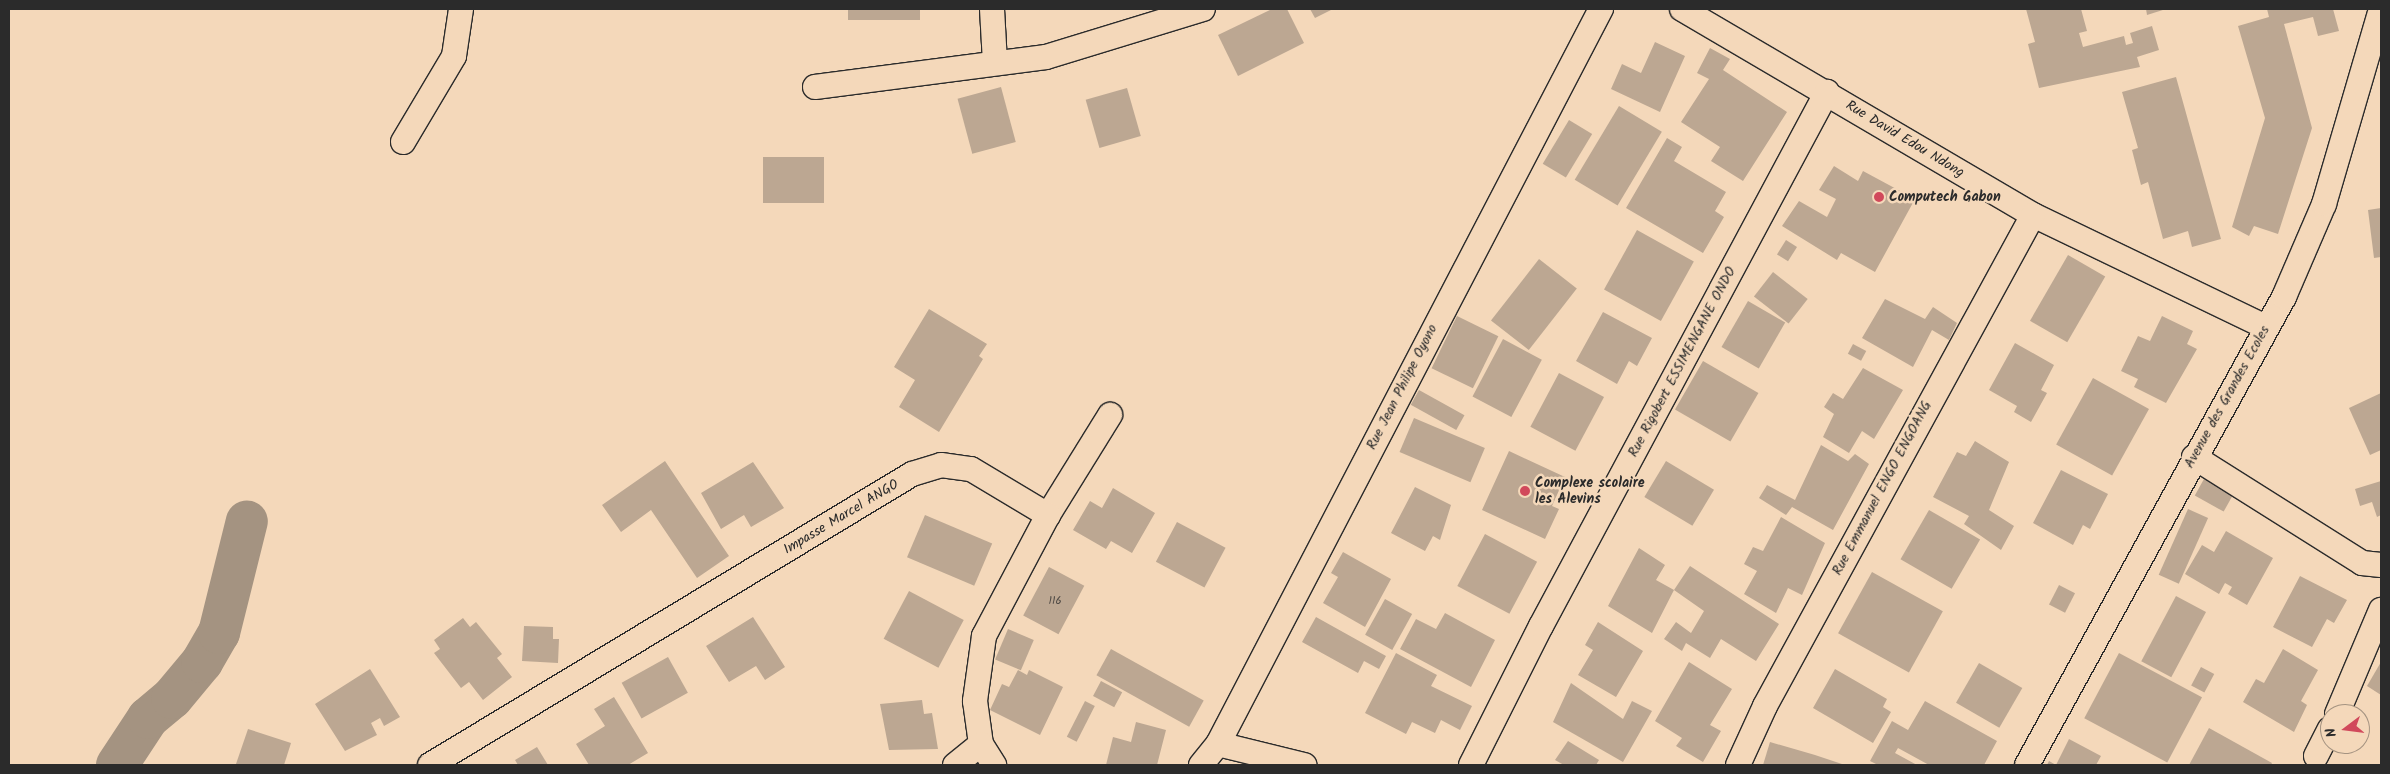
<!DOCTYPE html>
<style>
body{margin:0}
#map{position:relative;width:2390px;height:774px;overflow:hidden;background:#f4d8ba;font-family:Kalam,sans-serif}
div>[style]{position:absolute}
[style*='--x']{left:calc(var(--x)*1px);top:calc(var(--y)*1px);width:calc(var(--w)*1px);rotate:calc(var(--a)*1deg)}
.river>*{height:42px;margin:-21px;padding:0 21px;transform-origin:21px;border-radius:21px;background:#a49381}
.building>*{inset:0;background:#bca792;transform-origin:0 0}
.roads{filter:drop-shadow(1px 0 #2b2b2b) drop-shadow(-1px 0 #2b2b2b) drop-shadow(0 1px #2b2b2b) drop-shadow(0 -1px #2b2b2b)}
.minor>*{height:24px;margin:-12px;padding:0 12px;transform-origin:12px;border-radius:12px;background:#f4d8ba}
.dots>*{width:14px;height:14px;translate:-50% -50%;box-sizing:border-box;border:2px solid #f4d8ba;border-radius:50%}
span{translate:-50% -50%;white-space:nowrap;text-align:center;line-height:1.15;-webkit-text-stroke:5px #f4d8ba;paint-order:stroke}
.number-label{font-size:11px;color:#4f4a45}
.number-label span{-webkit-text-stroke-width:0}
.street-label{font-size:14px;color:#2b2b2b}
.poi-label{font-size:14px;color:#2b2b2b;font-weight:700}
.left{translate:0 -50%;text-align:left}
.frame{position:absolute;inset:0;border:10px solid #2b2b2b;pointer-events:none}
.north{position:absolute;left:2320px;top:704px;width:50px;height:50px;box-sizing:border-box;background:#f4d8ba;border:1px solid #a49381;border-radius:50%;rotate:255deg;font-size:14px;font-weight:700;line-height:20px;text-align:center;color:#2b2b2b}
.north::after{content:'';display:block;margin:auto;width:18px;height:22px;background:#d1495b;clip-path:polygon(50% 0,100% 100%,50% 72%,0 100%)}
</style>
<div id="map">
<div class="river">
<div style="--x:117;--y:765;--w:56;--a:-56.6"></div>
<div style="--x:148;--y:718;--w:31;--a:-40"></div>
<div style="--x:172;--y:698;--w:47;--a:-50.2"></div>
<div style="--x:202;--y:662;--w:34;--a:-60"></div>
<div style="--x:219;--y:633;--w:115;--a:-76"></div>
</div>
<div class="building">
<div style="left:848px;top:9px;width:72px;height:11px"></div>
<div style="clip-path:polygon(1272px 9px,1287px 9px,1304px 43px,1238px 76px,1218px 35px)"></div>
<div style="clip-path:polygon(1310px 9px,1333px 9px,1315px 18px)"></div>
<div style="clip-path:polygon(2026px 9px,2081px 9px,2087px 31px,2079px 33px,2083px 47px,2124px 36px,2126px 45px,2133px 43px,2130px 33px,2152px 26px,2159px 50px,2137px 57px,2140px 67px,2039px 88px,2028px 44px,2035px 42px)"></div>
<div style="clip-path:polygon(2146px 9px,2166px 9px,2147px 15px)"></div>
<div style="clip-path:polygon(2267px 9px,2333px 9px,2339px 31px,2318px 36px,2313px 17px,2284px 24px,2312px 128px,2278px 234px,2254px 226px,2249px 236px,2232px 227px,2265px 118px,2238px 26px,2269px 17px)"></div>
<div style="clip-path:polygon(1655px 42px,1685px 56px,1660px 112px,1611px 89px,1622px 64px,1641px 73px)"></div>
<div style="clip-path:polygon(1710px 48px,1730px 59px,1723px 70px,1787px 112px,1743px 181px,1711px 161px,1720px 147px,1681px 122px,1709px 79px,1697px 73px)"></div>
<div style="clip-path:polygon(2176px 77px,2221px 239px,2192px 247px,2188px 231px,2163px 239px,2148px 182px,2141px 185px,2132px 150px,2138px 148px,2122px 92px)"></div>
<div style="left:1001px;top:87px;width:57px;height:45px;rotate:75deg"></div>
<div style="left:1127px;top:88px;width:50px;height:43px;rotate:74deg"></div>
<div style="left:1619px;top:106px;width:50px;height:86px;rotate:31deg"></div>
<div style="left:1569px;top:120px;width:27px;height:51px;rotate:31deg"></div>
<div style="clip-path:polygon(1667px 138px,1682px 147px,1674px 161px,1726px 192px,1715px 211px,1724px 217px,1703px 253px,1626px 208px)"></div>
<div style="left:824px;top:157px;width:46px;height:61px;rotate:90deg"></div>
<div style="clip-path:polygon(1834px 166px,1858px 181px,1863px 171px,1915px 199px,1875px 272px,1841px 253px,1837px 260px,1782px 226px,1799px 201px,1827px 217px,1836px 199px,1819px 190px)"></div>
<div style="clip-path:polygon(2381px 208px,2381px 257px,2374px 258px,2368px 210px)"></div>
<div style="left:1637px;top:230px;width:65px;height:68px;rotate:29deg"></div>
<div style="left:1786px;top:240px;width:13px;height:17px;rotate:32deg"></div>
<div style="left:2068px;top:255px;width:43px;height:76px;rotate:30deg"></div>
<div style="left:1539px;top:259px;width:48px;height:78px;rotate:38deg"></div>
<div style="left:1773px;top:272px;width:44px;height:31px;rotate:38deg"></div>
<div style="clip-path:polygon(1885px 299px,1925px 319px,1933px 307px,1957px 323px,1949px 340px,1932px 330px,1913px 367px,1862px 338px)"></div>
<div style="left:1748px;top:301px;width:43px;height:53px;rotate:30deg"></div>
<div style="clip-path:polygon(929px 309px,987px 344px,979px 356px,983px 359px,939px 432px,899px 407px,915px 380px,894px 367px)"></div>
<div style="clip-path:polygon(1603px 312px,1652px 338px,1637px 366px,1629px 361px,1617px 384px,1576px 361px)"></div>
<div style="left:1457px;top:316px;width:46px;height:58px;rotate:26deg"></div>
<div style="clip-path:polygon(2162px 316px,2193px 331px,2187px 344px,2197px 349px,2166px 403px,2134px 387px,2138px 379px,2121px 371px,2138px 336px,2150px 341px)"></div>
<div style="left:1503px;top:339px;width:44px;height:65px;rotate:28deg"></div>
<div style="clip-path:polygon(2015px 343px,2054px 365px,2041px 390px,2047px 393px,2031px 422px,2014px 412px,2017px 406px,1989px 390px)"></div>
<div style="left:1853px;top:344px;width:15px;height:11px;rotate:28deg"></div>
<div style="left:1703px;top:361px;width:64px;height:56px;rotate:30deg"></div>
<div style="clip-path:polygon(1863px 368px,1903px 390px,1874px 439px,1862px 431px,1849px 453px,1823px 437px,1834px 414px,1824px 407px,1833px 393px,1843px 399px)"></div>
<div style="left:1559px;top:373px;width:51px;height:61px;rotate:28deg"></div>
<div style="left:2093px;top:378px;width:64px;height:76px;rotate:29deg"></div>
<div style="left:1419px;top:390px;width:52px;height:17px;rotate:29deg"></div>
<div style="clip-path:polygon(2381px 393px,2381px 450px,2370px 455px,2349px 408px)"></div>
<div style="left:1414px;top:418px;width:77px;height:37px;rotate:23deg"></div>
<div style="clip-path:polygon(1975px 441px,2009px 462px,1989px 510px,2014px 526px,2001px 550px,1964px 524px,1969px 516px,1933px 497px,1957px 452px,1966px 456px)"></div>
<div style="clip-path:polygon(1821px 445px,1848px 461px,1855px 454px,1869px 464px,1833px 530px,1792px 507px,1786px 515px,1759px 498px,1767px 485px,1795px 500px)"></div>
<div style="clip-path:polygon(1509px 451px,1565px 477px,1552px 506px,1559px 509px,1545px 539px,1482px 510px)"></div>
<div style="clip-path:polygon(665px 461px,729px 556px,697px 578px,651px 510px,621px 532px,602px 505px)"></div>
<div style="left:1666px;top:461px;width:56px;height:42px;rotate:31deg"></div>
<div style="clip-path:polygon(753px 462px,784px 508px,751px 527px,744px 515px,721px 529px,701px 493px)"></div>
<div style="clip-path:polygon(2061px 470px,2108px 494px,2090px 529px,2083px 525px,2073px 545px,2033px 523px)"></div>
<div style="left:2204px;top:479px;width:33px;height:19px;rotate:29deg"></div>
<div style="clip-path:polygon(2381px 481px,2381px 515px,2377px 517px,2372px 502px,2360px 506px,2355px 489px)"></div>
<div style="clip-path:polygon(1415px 487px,1451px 505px,1440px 540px,1433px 536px,1425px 551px,1391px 533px)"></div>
<div style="clip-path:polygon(1113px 488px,1155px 513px,1132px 553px,1111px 541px,1106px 549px,1073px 530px,1090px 501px,1102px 508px)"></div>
<div style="left:2188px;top:509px;width:22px;height:72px;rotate:24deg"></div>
<div style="left:1929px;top:510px;width:59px;height:57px;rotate:30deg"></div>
<div style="left:925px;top:515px;width:73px;height:46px;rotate:23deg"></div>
<div style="clip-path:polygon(1781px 517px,1825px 543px,1802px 595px,1788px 588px,1776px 613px,1744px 594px,1757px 571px,1744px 564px,1753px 547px,1763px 551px)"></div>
<div style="left:1177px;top:522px;width:55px;height:45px;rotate:28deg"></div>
<div style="clip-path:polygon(2226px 531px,2273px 558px,2247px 605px,2228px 594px,2232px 587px,2225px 583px,2219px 594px,2185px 574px,2202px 545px,2214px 552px)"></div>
<div style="left:1485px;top:534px;width:59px;height:59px;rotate:28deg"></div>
<div style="clip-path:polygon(1639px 548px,1665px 565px,1656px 580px,1674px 590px,1690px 566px,1779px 624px,1756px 661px,1721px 639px,1710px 658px,1686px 643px,1682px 651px,1664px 639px,1676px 622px,1691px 633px,1704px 611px,1674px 590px,1652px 633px,1608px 606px)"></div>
<div style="clip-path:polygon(1343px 552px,1391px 579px,1365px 627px,1323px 603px,1338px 577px,1331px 573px)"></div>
<div style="left:1049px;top:567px;width:40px;height:55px;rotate:28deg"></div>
<div style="left:1872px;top:572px;width:81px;height:70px;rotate:29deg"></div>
<div style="clip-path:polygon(2300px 576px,2347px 600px,2334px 623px,2327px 619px,2312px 647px,2273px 627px)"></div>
<div style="left:2059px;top:585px;width:18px;height:22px;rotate:27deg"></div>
<div style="left:909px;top:591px;width:62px;height:54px;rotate:28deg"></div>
<div style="left:2176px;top:596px;width:34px;height:74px;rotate:28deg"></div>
<div style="left:1385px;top:599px;width:31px;height:41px;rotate:29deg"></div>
<div style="clip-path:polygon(1445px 613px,1495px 640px,1471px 687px,1400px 649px,1416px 619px,1436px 629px)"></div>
<div style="clip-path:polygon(753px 617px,785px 667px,765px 680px,756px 666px,729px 682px,706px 646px)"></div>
<div style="clip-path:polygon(1316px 617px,1386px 656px,1379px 669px,1364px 661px,1358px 673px,1302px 642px)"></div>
<div style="clip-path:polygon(463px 618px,470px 627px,476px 622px,502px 654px,497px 658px,512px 677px,483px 700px,469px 682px,461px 688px,434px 653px,440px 649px,434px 640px)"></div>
<div style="clip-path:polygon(1598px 622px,1643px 651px,1616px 697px,1578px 675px,1593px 650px,1585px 645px)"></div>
<div style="clip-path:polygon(524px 626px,553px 627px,553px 639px,559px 639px,558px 663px,522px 661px)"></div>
<div style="left:1008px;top:629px;width:28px;height:33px;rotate:23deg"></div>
<div style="left:1111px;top:649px;width:106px;height:30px;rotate:29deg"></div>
<div style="clip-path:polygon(2283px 649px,2318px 670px,2301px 701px,2307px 705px,2294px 732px,2243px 702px,2256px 679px,2264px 683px)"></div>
<div style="clip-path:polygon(1396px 653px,1437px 675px,1431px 686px,1472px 706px,1460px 730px,1441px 720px,1435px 733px,1412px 722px,1406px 734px,1365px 713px)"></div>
<div style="left:2119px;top:653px;width:94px;height:74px;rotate:28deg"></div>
<div style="left:668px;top:657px;width:41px;height:53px;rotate:61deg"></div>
<div style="clip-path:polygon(1689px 662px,1732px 689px,1710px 725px,1721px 731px,1703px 762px,1676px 746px,1682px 738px,1655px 721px)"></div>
<div style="clip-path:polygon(2381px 662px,2381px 695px,2367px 686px)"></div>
<div style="left:1979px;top:663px;width:50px;height:46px;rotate:30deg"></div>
<div style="left:2201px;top:667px;width:15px;height:21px;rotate:28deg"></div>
<div style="clip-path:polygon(370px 669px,400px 717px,384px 726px,380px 718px,371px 723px,377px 735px,345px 751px,315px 704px)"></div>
<div style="clip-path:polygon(1835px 669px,1887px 699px,1883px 707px,1891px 712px,1873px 743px,1813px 708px)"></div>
<div style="clip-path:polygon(1018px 670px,1027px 675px,1029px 670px,1063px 687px,1040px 735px,990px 710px,1002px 684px,1009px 687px)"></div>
<div style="left:1101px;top:681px;width:24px;height:17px;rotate:28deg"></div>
<div style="clip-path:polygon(1571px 683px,1623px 719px,1632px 701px,1652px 711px,1623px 762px,1553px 722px)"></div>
<div style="clip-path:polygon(614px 697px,648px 753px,628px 765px,589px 765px,576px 744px,605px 726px,594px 709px)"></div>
<div style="clip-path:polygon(922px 700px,924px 714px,932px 713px,938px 749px,889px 750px,880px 704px)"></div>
<div style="left:1085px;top:701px;width:11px;height:40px;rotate:27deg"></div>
<div style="clip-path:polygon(1925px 701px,1997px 741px,1984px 765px,1929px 765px,1898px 748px,1895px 753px,1917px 765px,1878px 765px,1870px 761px,1892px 721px,1908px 730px)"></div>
<div style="clip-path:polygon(1136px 722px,1166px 730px,1157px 765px,1106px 765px,1113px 737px,1131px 742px)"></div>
<div style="clip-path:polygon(2209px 728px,2272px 763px,2271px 765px,2189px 765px)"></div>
<div style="clip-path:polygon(248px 729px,291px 743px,284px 765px,236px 764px)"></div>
<div style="clip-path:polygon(2069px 739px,2101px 756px,2096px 765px,2047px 765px,2049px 761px,2056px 765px)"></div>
<div style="clip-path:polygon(1568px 741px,1599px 760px,1596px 765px,1564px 765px,1555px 760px)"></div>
<div style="clip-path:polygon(1770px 742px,1815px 755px,1845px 765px,1763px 765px)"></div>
<div style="clip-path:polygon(537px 747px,548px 765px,518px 765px,515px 760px)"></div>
</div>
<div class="roads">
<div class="minor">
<div style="--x:992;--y:9;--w:53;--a:86.8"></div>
<div style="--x:1682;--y:9;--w:407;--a:30.4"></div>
<div style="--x:2033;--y:215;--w:259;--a:25.7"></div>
<div style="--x:815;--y:87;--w:233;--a:-7.4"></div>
<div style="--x:1046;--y:57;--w:164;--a:-17"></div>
<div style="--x:403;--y:142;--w:100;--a:-59.3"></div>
<div style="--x:454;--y:56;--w:48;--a:-81.5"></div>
<div style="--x:2194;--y:457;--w:199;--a:32.2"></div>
<div style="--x:2362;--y:563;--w:19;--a:6"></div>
<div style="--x:1048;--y:515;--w:118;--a:-58.2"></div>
<div style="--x:2337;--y:714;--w:113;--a:-67.1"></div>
<div style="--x:1218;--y:744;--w:89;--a:13.7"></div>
<div style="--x:2316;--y:756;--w:30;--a:-63"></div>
<div style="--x:430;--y:765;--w:563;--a:-31.12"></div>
<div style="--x:912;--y:474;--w:30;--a:-17"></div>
<div style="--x:941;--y:465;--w:30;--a:8"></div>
<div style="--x:971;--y:469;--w:90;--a:30.9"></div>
<div style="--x:1048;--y:515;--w:137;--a:117.9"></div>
<div style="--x:984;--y:636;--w:66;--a:97.9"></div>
<div style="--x:975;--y:701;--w:43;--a:82.1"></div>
<div style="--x:981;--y:744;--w:25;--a:58"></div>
<div style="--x:955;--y:765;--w:33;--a:-39"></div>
<div style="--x:1201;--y:765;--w:27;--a:-51"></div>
<div style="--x:1218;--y:744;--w:829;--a:-62.48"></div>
<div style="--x:1471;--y:765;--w:156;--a:-63.3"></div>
<div style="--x:1541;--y:626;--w:606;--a:-61.83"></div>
<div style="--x:1738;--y:765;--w:65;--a:-65.4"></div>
<div style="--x:1765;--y:706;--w:559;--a:-61.37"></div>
<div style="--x:2027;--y:765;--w:534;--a:-61.23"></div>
<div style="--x:2284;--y:297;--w:101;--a:-66.7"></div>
<div style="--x:2324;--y:204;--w:203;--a:-73.7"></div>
</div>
</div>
<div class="dots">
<div style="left:1879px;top:197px;background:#d1495b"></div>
<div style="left:1525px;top:491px;background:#d1495b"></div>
</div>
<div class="number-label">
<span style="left:1055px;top:601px">116</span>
</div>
<div class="street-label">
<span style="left:1905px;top:139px;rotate:31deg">Rue David Edou Ndong</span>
<span style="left:1682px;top:362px;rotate:-62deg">Rue Rigobert ESSIMENGANE ONDO</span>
<span style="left:1402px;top:387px;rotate:-63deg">Rue Jean Philipe Oyono</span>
<span style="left:2227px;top:397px;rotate:-61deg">Avenue des Grandes Ecoles</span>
<span style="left:1882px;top:488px;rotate:-62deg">Rue Emmanuel ENGO ENGOANG</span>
<span style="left:841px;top:517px;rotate:-31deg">Impasse Marcel ANGO</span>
</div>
<div class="poi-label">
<span class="left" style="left:1889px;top:197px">Computech Gabon</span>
<span class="left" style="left:1535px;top:491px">Complexe scolaire<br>les Alevins</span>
</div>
<div class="frame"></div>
<div class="north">N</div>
</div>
